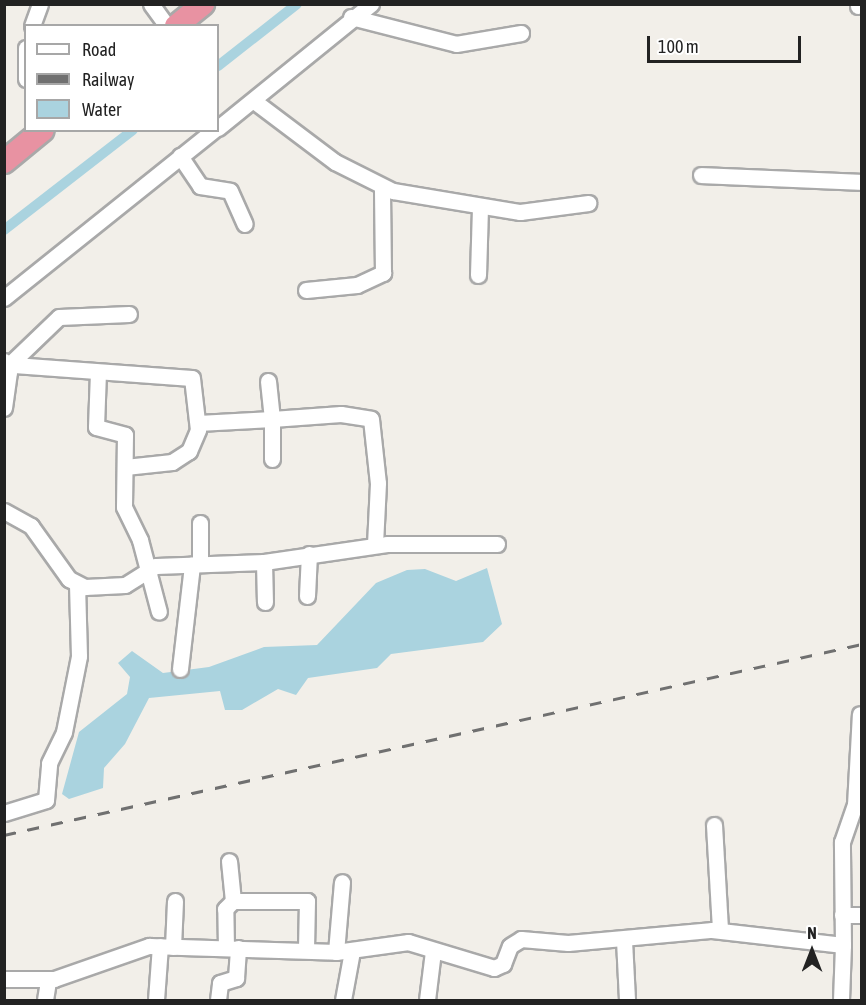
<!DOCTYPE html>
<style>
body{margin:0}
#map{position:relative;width:866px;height:1005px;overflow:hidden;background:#f2efe9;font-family:"Asap Condensed",sans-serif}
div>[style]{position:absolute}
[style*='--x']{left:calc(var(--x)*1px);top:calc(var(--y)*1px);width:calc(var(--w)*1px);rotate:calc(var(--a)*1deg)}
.water>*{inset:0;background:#aad3df}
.canal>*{height:10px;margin:-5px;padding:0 5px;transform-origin:5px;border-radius:5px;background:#aad3df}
.roads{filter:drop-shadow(2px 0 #a9a9a9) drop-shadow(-2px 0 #a9a9a9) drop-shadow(0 2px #a9a9a9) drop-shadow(0 -2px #a9a9a9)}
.minor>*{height:15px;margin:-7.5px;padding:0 7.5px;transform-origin:7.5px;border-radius:7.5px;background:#fff}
.highway>*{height:22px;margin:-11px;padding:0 11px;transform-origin:11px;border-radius:11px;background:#e892a2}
.rail>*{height:3px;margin-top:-1.5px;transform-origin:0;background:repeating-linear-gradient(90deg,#707070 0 12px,transparent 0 24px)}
span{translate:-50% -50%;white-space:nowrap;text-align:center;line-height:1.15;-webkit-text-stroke:4.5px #fff;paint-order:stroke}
.frame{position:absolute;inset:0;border:6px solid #222;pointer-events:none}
.legend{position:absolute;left:24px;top:24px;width:195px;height:108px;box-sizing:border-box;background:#fff;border:2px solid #a7a7a7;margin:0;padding:8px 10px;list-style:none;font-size:18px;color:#222}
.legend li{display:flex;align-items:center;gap:12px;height:30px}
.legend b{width:30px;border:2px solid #a7a7a7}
.north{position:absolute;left:782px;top:921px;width:60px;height:60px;-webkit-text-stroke:4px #fff;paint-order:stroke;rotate:0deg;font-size:16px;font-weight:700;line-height:24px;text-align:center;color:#222}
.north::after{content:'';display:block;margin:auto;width:21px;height:27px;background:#222;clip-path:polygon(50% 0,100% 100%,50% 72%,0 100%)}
.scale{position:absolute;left:647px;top:36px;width:154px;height:27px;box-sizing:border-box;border:3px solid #222;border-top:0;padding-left:8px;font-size:18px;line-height:21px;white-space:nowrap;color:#222;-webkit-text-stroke:4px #fff;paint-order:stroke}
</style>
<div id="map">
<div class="water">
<div style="clip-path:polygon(487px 568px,502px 624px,483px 642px,391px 654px,377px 668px,308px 678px,296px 695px,278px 689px,242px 710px,225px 710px,220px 691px,149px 698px,125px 744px,104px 768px,103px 788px,69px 799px,62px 794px,79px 732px,127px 694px,130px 677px,118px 663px,132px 651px,163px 673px,209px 667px,264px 647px,317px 645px,376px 583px,407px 570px,425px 569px,456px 581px)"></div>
</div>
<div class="canal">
<div style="--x:218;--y:66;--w:100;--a:-38.1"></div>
<div style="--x:4;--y:230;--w:163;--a:-37.8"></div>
</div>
<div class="roads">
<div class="minor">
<div style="--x:151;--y:4;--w:27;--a:54"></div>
<div style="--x:858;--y:6;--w:2;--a:-90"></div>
<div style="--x:351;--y:17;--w:108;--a:14.4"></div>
<div style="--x:456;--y:44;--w:66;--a:-9.6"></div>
<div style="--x:32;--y:26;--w:23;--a:-70"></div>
<div style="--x:26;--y:48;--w:31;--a:90"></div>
<div style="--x:254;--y:101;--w:101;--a:37"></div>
<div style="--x:335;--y:162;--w:65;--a:26.6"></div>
<div style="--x:393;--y:191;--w:129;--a:9.4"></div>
<div style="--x:520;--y:212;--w:69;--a:-7.5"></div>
<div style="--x:218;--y:128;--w:197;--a:-39"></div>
<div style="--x:180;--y:156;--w:36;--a:56"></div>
<div style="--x:200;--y:186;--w:30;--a:9"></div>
<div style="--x:230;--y:191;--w:36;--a:66"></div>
<div style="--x:701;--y:175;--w:161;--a:2.5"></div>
<div style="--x:478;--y:275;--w:69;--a:-88.3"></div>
<div style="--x:306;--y:290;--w:51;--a:-5.6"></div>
<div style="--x:357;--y:285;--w:29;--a:-25"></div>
<div style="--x:383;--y:273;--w:86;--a:-90.7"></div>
<div style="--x:4;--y:298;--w:269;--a:-38.7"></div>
<div style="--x:4;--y:361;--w:12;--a:66"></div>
<div style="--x:9;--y:372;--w:36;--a:98"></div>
<div style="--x:10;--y:364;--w:68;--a:-43.8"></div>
<div style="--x:59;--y:317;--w:70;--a:-2.5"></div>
<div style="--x:14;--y:365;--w:178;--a:4.2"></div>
<div style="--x:192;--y:378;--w:52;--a:83.4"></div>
<div style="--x:198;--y:430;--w:23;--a:113"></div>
<div style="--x:189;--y:451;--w:20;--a:147"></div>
<div style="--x:172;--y:462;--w:47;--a:173.9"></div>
<div style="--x:98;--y:372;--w:55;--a:92.1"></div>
<div style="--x:96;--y:427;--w:30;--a:15"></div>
<div style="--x:125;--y:435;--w:72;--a:90.8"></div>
<div style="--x:124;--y:507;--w:37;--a:64"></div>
<div style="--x:140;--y:540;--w:74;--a:75.2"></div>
<div style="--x:268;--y:381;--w:38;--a:84"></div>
<div style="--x:272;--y:419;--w:69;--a:-4.1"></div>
<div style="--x:341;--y:414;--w:30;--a:9"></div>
<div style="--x:371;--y:419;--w:64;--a:83.8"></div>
<div style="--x:378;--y:483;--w:62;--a:92.8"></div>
<div style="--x:198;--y:423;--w:74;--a:-3.1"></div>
<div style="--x:272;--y:419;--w:40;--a:90"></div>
<div style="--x:4;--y:511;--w:31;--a:29"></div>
<div style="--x:31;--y:526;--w:65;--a:54.4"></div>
<div style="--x:69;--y:579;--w:18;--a:27"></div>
<div style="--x:85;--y:587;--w:40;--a:-2.9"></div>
<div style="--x:125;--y:585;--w:36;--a:-32"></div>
<div style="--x:156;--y:566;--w:108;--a:-2.1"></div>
<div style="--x:264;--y:562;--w:124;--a:-8.3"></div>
<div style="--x:387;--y:544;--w:110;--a:0"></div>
<div style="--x:200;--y:523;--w:41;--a:90"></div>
<div style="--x:264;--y:562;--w:40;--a:88.6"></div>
<div style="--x:307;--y:596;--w:42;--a:-87.3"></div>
<div style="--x:180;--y:669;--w:105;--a:-83.4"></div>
<div style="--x:4;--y:813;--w:44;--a:-17.2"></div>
<div style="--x:46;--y:800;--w:37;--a:-85"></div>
<div style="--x:49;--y:763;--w:34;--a:-64"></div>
<div style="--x:64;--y:732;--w:77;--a:-78.8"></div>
<div style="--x:79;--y:656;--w:71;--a:-91.6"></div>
<div style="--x:714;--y:825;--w:105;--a:86.7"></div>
<div style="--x:233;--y:901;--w:74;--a:0"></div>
<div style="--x:307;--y:901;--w:49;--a:91.2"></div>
<div style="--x:842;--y:915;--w:20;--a:0"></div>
<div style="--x:624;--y:940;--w:60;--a:87.1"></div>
<div style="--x:173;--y:947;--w:46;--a:-87.5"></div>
<div style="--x:226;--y:948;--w:39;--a:-91"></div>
<div style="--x:225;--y:909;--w:11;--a:-45"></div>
<div style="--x:233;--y:901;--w:40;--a:-95.7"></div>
<div style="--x:336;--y:952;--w:70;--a:-85.1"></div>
<div style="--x:4;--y:979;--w:50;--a:0"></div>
<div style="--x:54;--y:979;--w:101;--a:-19.2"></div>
<div style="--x:149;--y:946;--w:187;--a:1.8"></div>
<div style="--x:336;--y:952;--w:73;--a:-7.9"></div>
<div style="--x:408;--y:942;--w:90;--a:16.8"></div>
<div style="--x:494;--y:968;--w:10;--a:-24"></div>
<div style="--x:503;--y:964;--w:19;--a:-69"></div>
<div style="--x:510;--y:946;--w:13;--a:-32"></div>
<div style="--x:521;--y:939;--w:47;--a:4.9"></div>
<div style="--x:568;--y:943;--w:145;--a:-5.2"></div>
<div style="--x:712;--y:930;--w:132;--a:6.5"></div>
<div style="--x:843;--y:945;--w:103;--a:-90.6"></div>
<div style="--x:842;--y:842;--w:39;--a:-71"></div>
<div style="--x:855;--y:805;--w:91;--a:-86.9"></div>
<div style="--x:45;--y:1000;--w:20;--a:-81"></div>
<div style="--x:156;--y:1000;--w:54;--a:-85.8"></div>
<div style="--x:218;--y:1000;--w:17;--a:-83"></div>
<div style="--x:220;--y:983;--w:17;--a:-17"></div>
<div style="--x:236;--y:978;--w:30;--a:-86"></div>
<div style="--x:343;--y:1000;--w:50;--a:-79.6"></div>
<div style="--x:427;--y:1000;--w:49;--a:-83"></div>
<div style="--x:841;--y:1000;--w:55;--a:-87.9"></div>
</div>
<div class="highway">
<div style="--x:176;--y:26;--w:35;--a:-39"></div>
<div style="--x:4;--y:162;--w:50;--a:-39.4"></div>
</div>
</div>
<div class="rail">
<div style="--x:4;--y:835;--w:879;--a:-12.55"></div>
</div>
<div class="frame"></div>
<ul class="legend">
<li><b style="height:8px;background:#fff"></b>Road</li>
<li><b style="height:8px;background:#707070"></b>Railway</li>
<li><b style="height:16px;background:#aad3df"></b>Water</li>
</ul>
<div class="north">N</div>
<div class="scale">100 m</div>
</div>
